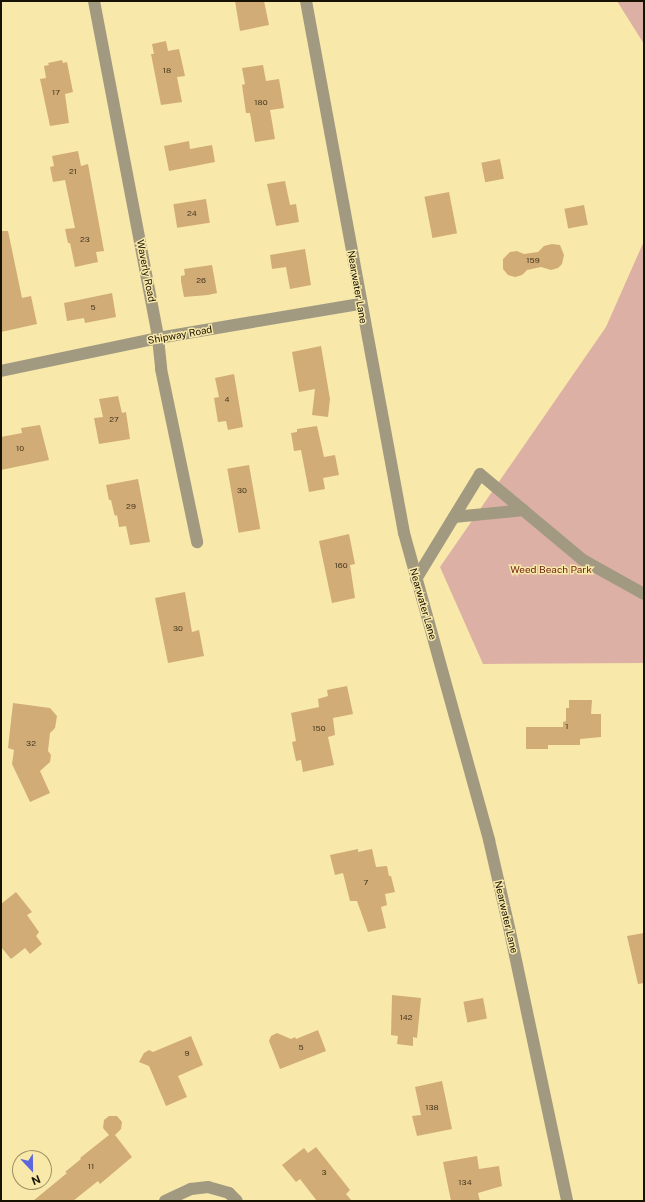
<!DOCTYPE html>
<style>
body{margin:0}
#map{position:relative;width:645px;height:1202px;overflow:hidden;background:#f8e8a9;font-family:"Public Sans",sans-serif}
div>[style]{position:absolute}
[style*='--x']{left:calc(var(--x)*1px);top:calc(var(--y)*1px);width:calc(var(--w)*1px);rotate:calc(var(--a)*1deg)}
.green>*{inset:0;background:#dcb0a4}
.building>*{inset:0;background:#d2ac77;transform-origin:0 0}
.minor>*{height:12px;margin:-6px;padding:0 6px;transform-origin:6px;border-radius:6px;background:#a19a81}
span{translate:-50% -50%;white-space:nowrap;text-align:center;line-height:1.15;-webkit-text-stroke:3px #f8e8a9;paint-order:stroke}
.number-label{font-size:8px;color:#46381e}
.number-label span{-webkit-text-stroke-width:0}
.street-label{font-size:10px;color:#181200}
.park-label{font-size:10px;color:#712511}
.frame{position:absolute;inset:0;border:2px solid #181200;pointer-events:none}
.north{position:absolute;left:12px;top:1150px;width:40px;height:40px;box-sizing:border-box;background:#f8e8a9;border:1px solid #9e9265;border-radius:50%;rotate:158deg;font-size:11px;font-weight:700;line-height:16px;text-align:center;color:#181200}
.north::after{content:'';display:block;margin:auto;width:14px;height:18px;background:#5c66dd;clip-path:polygon(50% 0,100% 100%,50% 72%,0 100%)}
</style>
<div id="map">
<div class="green">
<div style="clip-path:polygon(617px 1px,644px 1px,644px 44px)"></div>
<div style="clip-path:polygon(644px 241px,644px 663px,483px 664px,440px 567px,606px 327px)"></div>
</div>
<div class="building">
<div style="clip-path:polygon(235px 1px,264px 1px,269px 25px,240px 31px)"></div>
<div style="clip-path:polygon(166px 41px,168px 51px,179px 49px,185px 76px,177px 77px,182px 102px,161px 105px,151px 54px,154px 54px,152px 44px)"></div>
<div style="clip-path:polygon(62px 60px,63px 63px,67px 62px,73px 92px,65px 94px,69px 123px,50px 126px,40px 79px,46px 78px,44px 66px,49px 65px,48px 63px)"></div>
<div style="clip-path:polygon(263px 65px,266px 81px,279px 79px,284px 108px,270px 110px,275px 139px,255px 142px,250px 113px,246px 113px,242px 85px,245px 84px,242px 68px)"></div>
<div style="clip-path:polygon(189px 141px,190px 149px,212px 145px,215px 162px,169px 171px,164px 146px)"></div>
<div style="clip-path:polygon(78px 151px,81px 166px,88px 164px,104px 251px,96px 252px,98px 262px,75px 267px,70px 243px,68px 243px,65px 229px,75px 228px,65px 180px,53px 182px,50px 167px,54px 166px,52px 156px)"></div>
<div style="left:500px;top:159px;width:20px;height:19px;rotate:79deg"></div>
<div style="clip-path:polygon(285px 181px,290px 205px,296px 204px,299px 222px,276px 226px,267px 184px)"></div>
<div style="left:449px;top:192px;width:42px;height:25px;rotate:79deg"></div>
<div style="left:206px;top:199px;width:24px;height:33px;rotate:81deg"></div>
<div style="left:584px;top:205px;width:20px;height:20px;rotate:79deg"></div>
<div style="clip-path:polygon(1px 231px,8px 231px,22px 298px,31px 296px,37px 324px,1px 332px)"></div>
<div style="clip-path:polygon(552px 244px,560px 245px,564px 255px,562px 264px,558px 268px,551px 270px,541px 267px,527px 270px,522px 275px,515px 277px,508px 275px,503px 269px,503px 259px,510px 252px,517px 251px,524px 254px,538px 252px,544px 246px)"></div>
<div style="clip-path:polygon(305px 249px,311px 285px,290px 289px,286px 267px,272px 269px,270px 255px)"></div>
<div style="clip-path:polygon(212px 265px,217px 293px,208px 295px,184px 297px,181px 281px,181px 276px,185px 275px,184px 269px)"></div>
<div style="clip-path:polygon(112px 293px,116px 317px,85px 323px,84px 318px,67px 321px,64px 303px)"></div>
<div style="clip-path:polygon(321px 346px,330px 399px,328px 417px,312px 415px,315px 389px,299px 392px,292px 352px)"></div>
<div style="clip-path:polygon(234px 374px,243px 427px,228px 430px,226px 421px,218px 422px,214px 398px,219px 397px,215px 378px)"></div>
<div style="clip-path:polygon(118px 396px,122px 413px,126px 412px,130px 439px,99px 444px,94px 418px,103px 417px,99px 399px)"></div>
<div style="clip-path:polygon(40px 425px,49px 460px,1px 470px,1px 437px,22px 433px,21px 428px)"></div>
<div style="clip-path:polygon(317px 426px,324px 457px,335px 455px,339px 475px,323px 478px,325px 489px,309px 492px,301px 450px,294px 451px,291px 433px,297px 432px,297px 429px)"></div>
<div style="left:249px;top:465px;width:65px;height:22px;rotate:80deg"></div>
<div style="clip-path:polygon(138px 479px,150px 542px,130px 545px,126px 526px,119px 527px,117px 515px,115px 516px,114px 513px,111px 500px,109px 500px,106px 485px)"></div>
<div style="clip-path:polygon(349px 534px,355px 564px,350px 565px,355px 598px,332px 603px,319px 541px)"></div>
<div style="clip-path:polygon(185px 592px,192px 632px,199px 630px,204px 656px,168px 663px,155px 598px)"></div>
<div style="clip-path:polygon(347px 686px,353px 714px,333px 718px,335px 735px,328px 737px,334px 765px,303px 772px,301px 760px,296px 761px,292px 742px,296px 741px,291px 713px,319px 707px,318px 699px,328px 696px,327px 690px)"></div>
<div style="clip-path:polygon(569px 700px,592px 700px,591px 714px,601px 714px,601px 737px,580px 739px,580px 745px,548px 745px,548px 749px,526px 749px,526px 727px,563px 727px,563px 722px,566px 721px,566px 708px,569px 708px)"></div>
<div style="clip-path:polygon(13px 703px,50px 708px,57px 716px,55px 728px,50px 733px,48px 751px,51px 755px,50px 762px,40px 771px,50px 793px,30px 802px,12px 764px,14px 750px,8px 748px)"></div>
<div style="clip-path:polygon(358px 849px,358px 852px,372px 849px,376px 867px,387px 866px,389px 876px,391px 876px,395px 892px,385px 894px,387px 905px,381px 907px,386px 928px,368px 932px,357px 901px,350px 901px,343px 873px,335px 875px,330px 855px)"></div>
<div style="clip-path:polygon(16px 892px,32px 912px,27px 915px,39px 932px,36px 936px,42px 944px,30px 954px,25px 948px,11px 959px,1px 947px,1px 904px)"></div>
<div style="clip-path:polygon(644px 933px,644px 983px,638px 984px,627px 936px)"></div>
<div style="clip-path:polygon(392px 995px,421px 998px,417px 1038px,413px 1037px,413px 1046px,397px 1044px,398px 1036px,391px 1035px)"></div>
<div style="left:483px;top:998px;width:21px;height:20px;rotate:79deg"></div>
<div style="clip-path:polygon(318px 1030px,326px 1051px,280px 1069px,269px 1041px,271px 1036px,277px 1033px,291px 1039px,295px 1037px,296px 1039px)"></div>
<div style="clip-path:polygon(191px 1036px,203px 1065px,178px 1076px,187px 1097px,166px 1106px,149px 1066px,139px 1062px,144px 1053px,149px 1050px,153px 1052px)"></div>
<div style="clip-path:polygon(442px 1081px,452px 1129px,417px 1136px,412px 1116px,421px 1115px,415px 1087px)"></div>
<div style="clip-path:polygon(109px 1116px,117px 1116px,122px 1122px,121px 1129px,115px 1135px,132px 1157px,100px 1184px,98px 1181px,73px 1201px,33px 1201px,67px 1173px,65px 1172px,81px 1159px,80px 1158px,109px 1135px,103px 1128px,104px 1120px)"></div>
<div style="clip-path:polygon(316px 1147px,350px 1190px,346px 1194px,352px 1201px,317px 1201px,300px 1179px,296px 1182px,282px 1165px,304px 1148px,308px 1153px)"></div>
<div style="clip-path:polygon(477px 1156px,479px 1169px,499px 1166px,502px 1186px,478px 1193px,480px 1201px,451px 1201px,443px 1162px)"></div>
</div>
<div class="minor">
<div style="--x:94;--y:1;--w:343;--a:79.2"></div>
<div style="--x:158;--y:338;--w:31;--a:84"></div>
<div style="--x:161;--y:369;--w:177;--a:78.2"></div>
<div style="--x:306;--y:1;--w:541;--a:79.56"></div>
<div style="--x:404;--y:533;--w:319;--a:74.5"></div>
<div style="--x:489;--y:840;--w:94;--a:77.1"></div>
<div style="--x:510;--y:932;--w:275;--a:78"></div>
<div style="--x:1;--y:371;--w:160;--a:-11.9"></div>
<div style="--x:158;--y:338;--w:205;--a:-9.6"></div>
<div style="--x:454;--y:517;--w:70;--a:-5.7"></div>
<div style="--x:416;--y:579;--w:123;--a:-58.6"></div>
<div style="--x:480;--y:474;--w:134;--a:39.9"></div>
<div style="--x:583;--y:560;--w:70;--a:29.1"></div>
<div style="--x:165;--y:1201;--w:29;--a:-25"></div>
<div style="--x:191;--y:1189;--w:17;--a:-7"></div>
<div style="--x:208;--y:1187;--w:22;--a:16"></div>
<div style="--x:229;--y:1193;--w:11;--a:45"></div>
</div>
<div class="number-label">
<span style="left:167px;top:71px">18</span>
<span style="left:56px;top:93px">17</span>
<span style="left:261px;top:103px">180</span>
<span style="left:73px;top:172px">21</span>
<span style="left:192px;top:214px">24</span>
<span style="left:85px;top:240px">23</span>
<span style="left:533px;top:261px">159</span>
<span style="left:201px;top:281px">26</span>
<span style="left:93px;top:308px">5</span>
<span style="left:227px;top:400px">4</span>
<span style="left:114px;top:420px">27</span>
<span style="left:20px;top:449px">10</span>
<span style="left:242px;top:491px">30</span>
<span style="left:131px;top:507px">29</span>
<span style="left:341px;top:566px">160</span>
<span style="left:178px;top:629px">30</span>
<span style="left:567px;top:727px">1</span>
<span style="left:319px;top:729px">150</span>
<span style="left:31px;top:744px">32</span>
<span style="left:366px;top:883px">7</span>
<span style="left:406px;top:1018px">142</span>
<span style="left:301px;top:1048px">5</span>
<span style="left:187px;top:1054px">9</span>
<span style="left:432px;top:1108px">138</span>
<span style="left:91px;top:1167px">11</span>
<span style="left:324px;top:1173px">3</span>
<span style="left:465px;top:1183px">134</span>
</div>
<div class="street-label">
<span style="left:146px;top:271px;rotate:79deg">Waverly Road</span>
<span style="left:357px;top:287px;rotate:80deg">Nearwater Lane</span>
<span style="left:180px;top:335px;rotate:-10deg">Shipway Road</span>
<span style="left:423px;top:604px;rotate:74deg">Nearwater Lane</span>
<span style="left:506px;top:917px;rotate:77deg">Nearwater Lane</span>
</div>
<div class="park-label">
<span style="left:551px;top:570px">Weed Beach Park</span>
</div>
<div class="frame"></div>
<div class="north">N</div>
</div>
